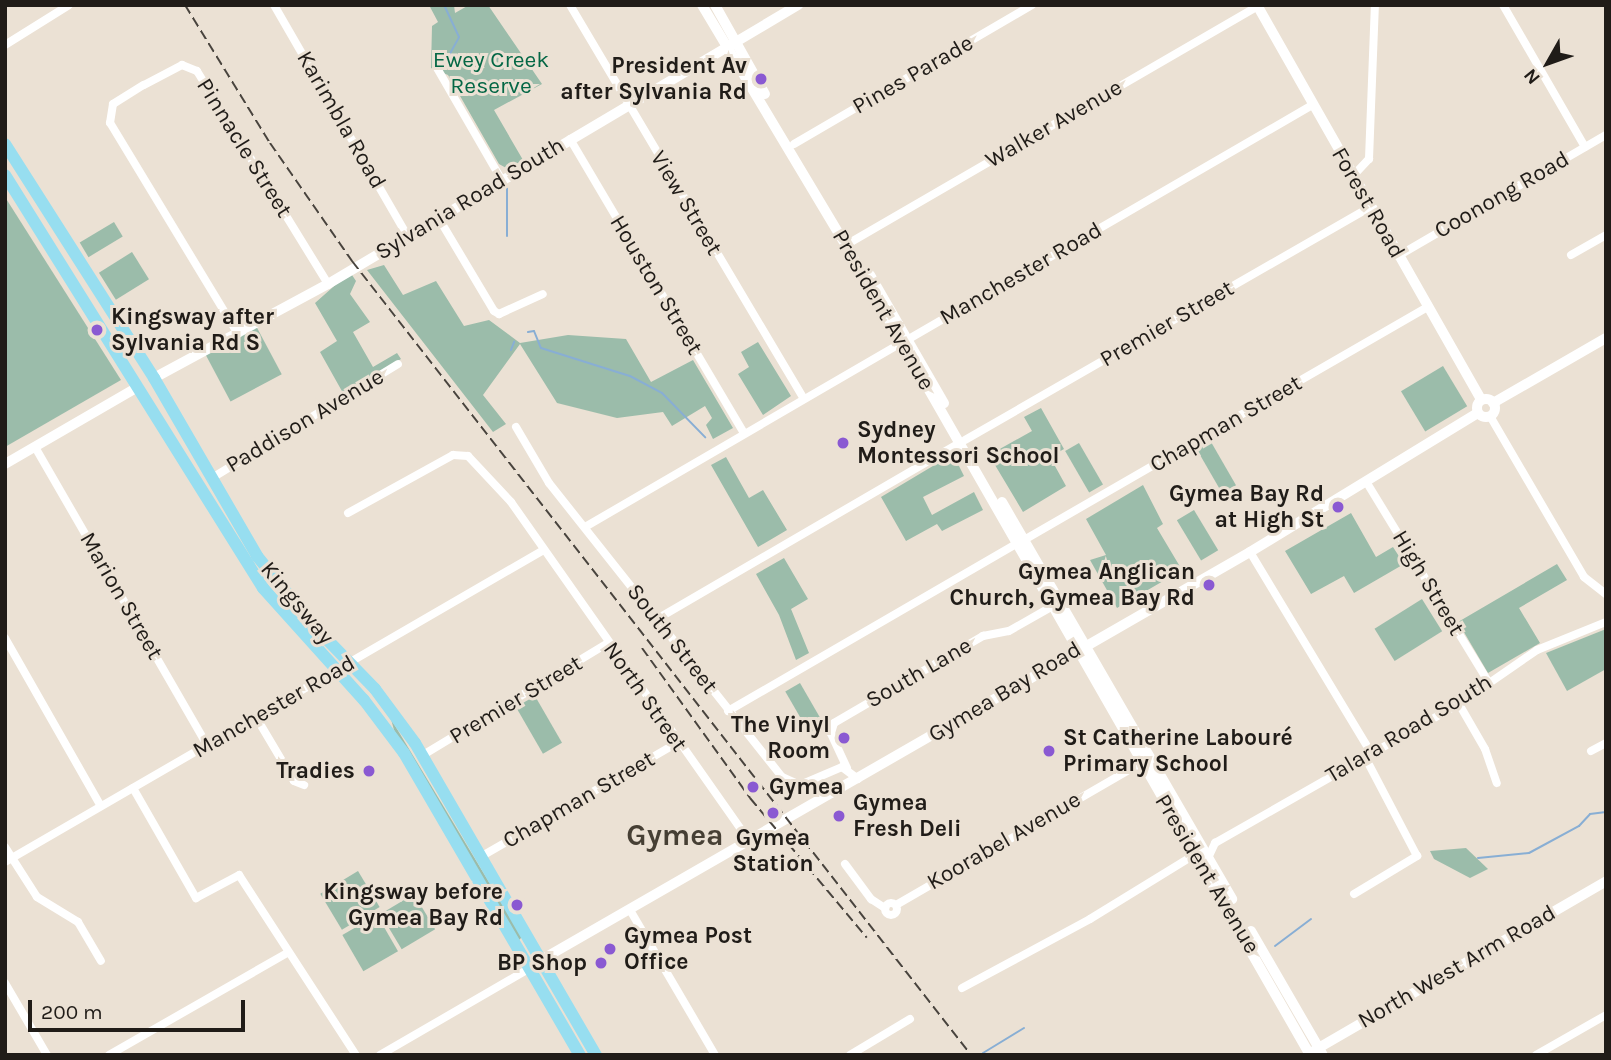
<!DOCTYPE html>
<meta charset="utf-8">
<style>
body{margin:0}
#map{position:relative;width:1611px;height:1060px;overflow:hidden;background:#ebe1d4;font-family:Karla,sans-serif}
div>[style]{position:absolute}
[style*='--x']{left:calc(var(--x)*1px);top:calc(var(--y)*1px);width:calc(var(--w)*1px);rotate:calc(var(--a)*1deg)}
.green>*{inset:0;background:#9bbcaa;transform-origin:0 0}
.stream>*{height:2px;margin:-1px;padding:0 1px;transform-origin:1px;border-radius:1px;background:#88aed4}
.street>*{height:8px;margin:-4px;padding:0 4px;transform-origin:4px;border-radius:4px;background:#fff}
.street>.ring{margin:-4px;padding:0;box-sizing:content-box;background:none;border:8px solid #fff;border-radius:50%}
.secondary>*{height:10px;margin:-5px;padding:0 5px;transform-origin:5px;border-radius:5px;background:#fff}
.secondary>.ring{margin:-5px;padding:0;box-sizing:content-box;background:none;border:10px solid #fff;border-radius:50%}
.primary>*{height:12px;margin:-6px;padding:0 6px;transform-origin:6px;border-radius:6px;background:#97def0}
.rail>*{height:2px;margin-top:-1px;transform-origin:0;background:repeating-linear-gradient(90deg,#48433d 0 10px,transparent 0 15px)}
.dots>*{width:19px;height:19px;translate:-50% -50%;box-sizing:border-box;border:4px solid #ebe1d4;border-radius:50%}
span{translate:-50% -50%;white-space:nowrap;text-align:center;line-height:1.15;-webkit-text-stroke:6px #ebe1d4;paint-order:stroke}
.park-label{font-size:23px;color:#046745}
.poi-label{font-size:23px;color:#201c18;font-weight:700}
.right{translate:-100% -50%;text-align:right}
.left{translate:0 -50%;text-align:left}
.street-label{font-size:23px;color:#201c18}
.district-label{font-size:30px;color:#463f34;font-weight:700}
.frame{position:absolute;inset:0;border:7px solid #201c18;pointer-events:none}
.north{position:absolute;left:1513px;top:28px;width:70px;height:70px;-webkit-text-stroke:5px #ebe1d4;paint-order:stroke;rotate:230deg;font-size:19px;font-weight:700;line-height:28px;text-align:center;color:#201c18}
.north::after{content:'';display:block;margin:auto;width:24px;height:32px;background:#201c18;clip-path:polygon(50% 0,100% 100%,50% 72%,0 100%)}
.scale{position:absolute;left:28px;top:1000px;width:217px;height:32px;box-sizing:border-box;border:4px solid #201c18;border-top:0;padding-left:9px;font-size:21px;line-height:24px;white-space:nowrap;color:#201c18;-webkit-text-stroke:5px #ebe1d4;paint-order:stroke}
</style>
<div id="map">
<div class="green">
<div style="clip-path:polygon(429px 5px,454px 5px,455px 13px,469px 5px,488px 5px,542px 84px,494px 110px,523px 160px,508px 169px,499px 164px,448px 75px,431px 68px,432px 26px,438px 22px)"></div>
<div style="clip-path:polygon(5px 197px,121px 380px,5px 447px)"></div>
<div style="left:114px;top:222px;width:17px;height:40px;rotate:59deg"></div>
<div style="left:132px;top:252px;width:32px;height:39px;rotate:58deg"></div>
<div style="clip-path:polygon(384px 265px,403px 295px,436px 281px,464px 326px,489px 320px,520px 343px,568px 335px,626px 339px,651px 382px,693px 360px,733px 428px,713px 439px,706px 425px,712px 418px,705px 406px,672px 426px,663px 412px,617px 418px,557px 403px,520px 344px,483px 395px,506px 424px,493px 432px,367px 270px)"></div>
<div style="clip-path:polygon(350px 272px,356px 281px,350px 294px,370px 322px,353px 332px,373px 367px,397px 353px,401px 359px,343px 393px,320px 352px,337px 341px,315px 303px)"></div>
<div style="left:255px;top:324px;width:57px;height:58px;rotate:62deg"></div>
<div style="clip-path:polygon(758px 342px,791px 396px,763px 415px,738px 374px,749px 367px,741px 352px)"></div>
<div style="left:1443px;top:366px;width:47px;height:49px;rotate:59deg"></div>
<div style="clip-path:polygon(1041px 408px,1064px 449px,1050px 457px,1066px 486px,1023px 512px,989px 455px,1032px 431px,1024px 417px)"></div>
<div style="left:1207px;top:435px;width:58px;height:16px;rotate:60deg"></div>
<div style="left:1079px;top:443px;width:48px;height:16px;rotate:60deg"></div>
<div style="clip-path:polygon(953px 454px,964px 476px,923px 497px,932px 515px,974px 492px,983px 510px,942px 531px,937px 524px,906px 541px,881px 497px)"></div>
<div style="clip-path:polygon(726px 457px,749px 498px,763px 490px,787px 530px,758px 547px,711px 465px)"></div>
<div style="clip-path:polygon(1143px 485px,1163px 524px,1157px 528px,1182px 570px,1117px 608px,1090px 560px,1106px 555px,1086px 519px)"></div>
<div style="left:1194px;top:510px;width:47px;height:20px;rotate:59deg"></div>
<div style="clip-path:polygon(1351px 513px,1376px 557px,1393px 547px,1404px 564px,1354px 593px,1344px 576px,1311px 594px,1285px 551px)"></div>
<div style="clip-path:polygon(784px 558px,808px 599px,791px 609px,809px 653px,796px 660px,779px 615px,756px 574px)"></div>
<div style="clip-path:polygon(1557px 564px,1567px 580px,1519px 608px,1540px 643px,1488px 673px,1458px 622px)"></div>
<div style="left:1422px;top:599px;width:38px;height:56px;rotate:58deg"></div>
<div style="clip-path:polygon(1606px 629px,1606px 669px,1567px 691px,1546px 653px)"></div>
<div style="left:800px;top:683px;width:48px;height:17px;rotate:60deg"></div>
<div style="left:535px;top:696px;width:54px;height:22px;rotate:60deg"></div>
<div style="clip-path:polygon(391px 719px,522px 937px,519px 940px,394px 730px)"></div>
<div style="clip-path:polygon(1466px 848px,1488px 869px,1470px 878px,1434px 859px,1430px 851px)"></div>
<div style="left:358px;top:871px;width:42px;height:44px;rotate:59deg"></div>
<div style="left:414px;top:894px;width:41px;height:39px;rotate:59deg"></div>
<div style="left:377px;top:915px;width:42px;height:40px;rotate:60deg"></div>
</div>
<div class="stream">
<div style="--x:442;--y:68;--w:35;--a:-61"></div>
<div style="--x:459;--y:37;--w:35;--a:-115"></div>
<div style="--x:507;--y:236;--w:49;--a:-90"></div>
<div style="--x:528;--y:332;--w:6;--a:-9"></div>
<div style="--x:534;--y:331;--w:18;--a:68"></div>
<div style="--x:541;--y:348;--w:93;--a:17.5"></div>
<div style="--x:630;--y:376;--w:36;--a:28"></div>
<div style="--x:662;--y:393;--w:62;--a:45.7"></div>
<div style="--x:511;--y:350;--w:9;--a:-69"></div>
<div style="--x:1478;--y:858;--w:51;--a:-5.6"></div>
<div style="--x:1529;--y:853;--w:57;--a:-28.4"></div>
<div style="--x:1579;--y:826;--w:16;--a:-47"></div>
<div style="--x:1590;--y:814;--w:16;--a:-7"></div>
<div style="--x:1275;--y:946;--w:45;--a:-36.9"></div>
<div style="--x:983;--y:1053;--w:48;--a:-31.4"></div>
</div>
<div class="street">
<div style="--x:274;--y:5;--w:266;--a:60"></div>
<div style="--x:570;--y:5;--w:458;--a:59.3"></div>
<div style="--x:1503;--y:5;--w:164;--a:60"></div>
<div style="--x:5;--y:45;--w:75;--a:-32"></div>
<div style="--x:437;--y:68;--w:128;--a:60"></div>
<div style="--x:570;--y:139;--w:340;--a:59.4"></div>
<div style="--x:794;--y:144;--w:276;--a:-30.3"></div>
<div style="--x:1352;--y:177;--w:25;--a:-47"></div>
<div style="--x:1369;--y:159;--w:154;--a:-87.8"></div>
<div style="--x:438;--y:217;--w:109;--a:59.2"></div>
<div style="--x:494;--y:311;--w:6;--a:31"></div>
<div style="--x:499;--y:314;--w:48;--a:-24.4"></div>
<div style="--x:851;--y:242;--w:469;--a:-30.1"></div>
<div style="--x:1571;--y:255;--w:40;--a:-29.7"></div>
<div style="--x:1398;--y:256;--w:241;--a:-30.2"></div>
<div style="--x:238;--y:334;--w:247;--a:-121.2"></div>
<div style="--x:110;--y:123;--w:19;--a:-81"></div>
<div style="--x:113;--y:104;--w:36;--a:-32"></div>
<div style="--x:144;--y:85;--w:43;--a:-27.8"></div>
<div style="--x:182;--y:65;--w:16;--a:22"></div>
<div style="--x:197;--y:71;--w:250;--a:58.4"></div>
<div style="--x:907;--y:340;--w:468;--a:-30.1"></div>
<div style="--x:1490;--y:416;--w:186;--a:59.7"></div>
<div style="--x:1584;--y:577;--w:28;--a:38"></div>
<div style="--x:516;--y:427;--w:65;--a:59.5"></div>
<div style="--x:549;--y:483;--w:375;--a:51.6"></div>
<div style="--x:782;--y:777;--w:20;--a:24"></div>
<div style="--x:800;--y:785;--w:46;--a:-23.2"></div>
<div style="--x:842;--y:767;--w:20;--a:37"></div>
<div style="--x:965;--y:440;--w:466;--a:-29.9"></div>
<div style="--x:35;--y:447;--w:344;--a:60"></div>
<div style="--x:212;--y:478;--w:218;--a:-31.5"></div>
<div style="--x:1367;--y:483;--w:234;--a:58.6"></div>
<div style="--x:348;--y:513;--w:120;--a:-28.9"></div>
<div style="--x:453;--y:455;--w:15;--a:4"></div>
<div style="--x:468;--y:456;--w:63;--a:46.9"></div>
<div style="--x:511;--y:502;--w:414;--a:54.9"></div>
<div style="--x:585;--y:527;--w:364;--a:-30.2"></div>
<div style="--x:1024;--y:540;--w:466;--a:-30"></div>
<div style="--x:1250;--y:552;--w:236;--a:58.9"></div>
<div style="--x:657;--y:619;--w:350;--a:-30.2"></div>
<div style="--x:5;--y:638;--w:193;--a:60.3"></div>
<div style="--x:1459;--y:704;--w:52;--a:60"></div>
<div style="--x:1485;--y:749;--w:36;--a:71"></div>
<div style="--x:728;--y:711;--w:333;--a:-30.1"></div>
<div style="--x:256;--y:717;--w:74;--a:59.3"></div>
<div style="--x:294;--y:781;--w:11;--a:22"></div>
<div style="--x:1591;--y:751;--w:17;--a:-28"></div>
<div style="--x:423;--y:755;--w:216;--a:-31.2"></div>
<div style="--x:847;--y:768;--w:38;--a:-115"></div>
<div style="--x:831;--y:733;--w:10;--a:-73"></div>
<div style="--x:834;--y:723;--w:173;--a:-30.3"></div>
<div style="--x:983;--y:636;--w:26;--a:-11"></div>
<div style="--x:1009;--y:631;--w:48;--a:-29.7"></div>
<div style="--x:133;--y:788;--w:127;--a:60.2"></div>
<div style="--x:196;--y:898;--w:49;--a:-28.1"></div>
<div style="--x:239;--y:875;--w:215;--a:57"></div>
<div style="--x:5;--y:847;--w:59;--a:57.4"></div>
<div style="--x:37;--y:897;--w:48;--a:31.4"></div>
<div style="--x:78;--y:922;--w:45;--a:59.5"></div>
<div style="--x:482;--y:856;--w:225;--a:-30.1"></div>
<div style="--x:1208;--y:858;--w:17;--a:-65"></div>
<div style="--x:1215;--y:843;--w:281;--a:-29.7"></div>
<div style="--x:1459;--y:704;--w:95;--a:-34.7"></div>
<div style="--x:1537;--y:650;--w:74;--a:-22.1"></div>
<div style="--x:5;--y:862;--w:621;--a:-30.08"></div>
<div style="--x:845;--y:864;--w:44;--a:53.4"></div>
<div style="--x:871;--y:899;--w:17;--a:33"></div>
<div style="--x:1354;--y:894;--w:74;--a:-31.1"></div>
<div style="--x:1417;--y:856;--w:112;--a:-117.7"></div>
<div class="ring" style="left:885px;top:903px;width:4px;height:4px"></div>
<div style="--x:896;--y:905;--w:283;--a:-30.1"></div>
<div style="--x:630;--y:910;--w:168;--a:59.6"></div>
<div style="--x:5;--y:983;--w:83;--a:59.7"></div>
<div style="--x:962;--y:988;--w:145;--a:-28.3"></div>
<div style="--x:1090;--y:919;--w:122;--a:-31.6"></div>
<div style="--x:109;--y:1055;--w:205;--a:-29.8"></div>
<div style="--x:380;--y:1055;--w:173;--a:-30.1"></div>
<div style="--x:850;--y:1055;--w:70;--a:-31"></div>
<div style="--x:1536;--y:1055;--w:81;--a:-29.7"></div>
</div>
<div class="secondary">
<div style="--x:702;--y:5;--w:304;--a:59.1"></div>
<div style="--x:858;--y:266;--w:909;--a:60.19"></div>
<div style="--x:715;--y:5;--w:102;--a:60.7"></div>
<div style="--x:1257;--y:5;--w:454;--a:60.4"></div>
<div style="--x:870;--y:275;--w:148;--a:60"></div>
<div style="--x:154;--y:378;--w:198;--a:-28.4"></div>
<div style="--x:328;--y:284;--w:547;--a:-30.69"></div>
<div class="ring" style="left:1477px;top:399px;width:8px;height:8px"></div>
<div style="--x:1493;--y:403;--w:130;--a:-29.9"></div>
<div style="--x:5;--y:464;--w:154;--a:-30.1"></div>
<div style="--x:1002;--y:502;--w:459;--a:59.9"></div>
<div style="--x:1251;--y:931;--w:143;--a:59.9"></div>
<div style="--x:541;--y:960;--w:818;--a:-29.92"></div>
<div style="--x:1250;--y:552;--w:267;--a:-31.4"></div>
<div style="--x:1315;--y:1050;--w:337;--a:-30.1"></div>
</div>
<div class="primary">
<div style="--x:5;--y:144;--w:277;--a:57.5"></div>
<div style="--x:154;--y:378;--w:206;--a:59.9"></div>
<div style="--x:257;--y:556;--w:89;--a:50.9"></div>
<div style="--x:313;--y:625;--w:89;--a:45.9"></div>
<div style="--x:375;--y:689;--w:67;--a:53.5"></div>
<div style="--x:415;--y:743;--w:361;--a:59.9"></div>
<div style="--x:5;--y:175;--w:487;--a:58"></div>
<div style="--x:263;--y:588;--w:151;--a:48"></div>
<div style="--x:364;--y:700;--w:66;--a:53"></div>
<div style="--x:404;--y:753;--w:350;--a:59.8"></div>
</div>
<div class="rail">
<div style="--x:185;--y:5;--w:162;--a:58.4"></div>
<div style="--x:270;--y:143;--w:144;--a:55.2"></div>
<div style="--x:352;--y:261;--w:1007;--a:52.06"></div>
<div style="--x:642;--y:648;--w:185;--a:54.2"></div>
<div style="--x:750;--y:798;--w:182;--a:50.1"></div>
</div>
<div class="dots">
<div style="left:761px;top:79px;background:#8a59d2"></div>
<div style="left:97px;top:330px;background:#8a59d2"></div>
<div style="left:843px;top:443px;background:#8a59d2"></div>
<div style="left:1338px;top:507px;background:#8a59d2"></div>
<div style="left:1209px;top:585px;background:#8a59d2"></div>
<div style="left:844px;top:738px;background:#8a59d2"></div>
<div style="left:1049px;top:751px;background:#8a59d2"></div>
<div style="left:369px;top:771px;background:#8a59d2"></div>
<div style="left:753px;top:787px;background:#8a59d2"></div>
<div style="left:773px;top:813px;background:#8a59d2"></div>
<div style="left:839px;top:816px;background:#8a59d2"></div>
<div style="left:517px;top:905px;background:#8a59d2"></div>
<div style="left:610px;top:949px;background:#8a59d2"></div>
<div style="left:601px;top:963px;background:#8a59d2"></div>
</div>
<div class="park-label">
<span style="left:491px;top:73px">Ewey Creek<br>Reserve</span>
</div>
<div class="poi-label">
<span class="right" style="left:747px;top:79px">President Av<br>after Sylvania Rd</span>
<span class="left" style="left:111px;top:330px">Kingsway after<br>Sylvania Rd S</span>
<span class="left" style="left:857px;top:443px">Sydney<br>Montessori School</span>
<span class="right" style="left:1324px;top:507px">Gymea Bay Rd<br>at High St</span>
<span class="right" style="left:1195px;top:585px">Gymea Anglican<br>Church, Gymea Bay Rd</span>
<span class="right" style="left:830px;top:738px">The Vinyl<br>Room</span>
<span class="left" style="left:1063px;top:751px">St Catherine Labouré<br>Primary School</span>
<span class="right" style="left:355px;top:771px">Tradies</span>
<span class="left" style="left:769px;top:787px">Gymea</span>
<span class="left" style="left:853px;top:816px">Gymea<br>Fresh Deli</span>
<span style="left:773px;top:851px">Gymea<br>Station</span>
<span class="right" style="left:503px;top:905px">Kingsway before<br>Gymea Bay Rd</span>
<span class="left" style="left:624px;top:949px">Gymea Post<br>Office</span>
<span class="right" style="left:587px;top:963px">BP Shop</span>
</div>
<div class="street-label">
<span style="left:913px;top:75px;rotate:-30deg">Pines Parade</span>
<span style="left:341px;top:120px;rotate:60deg">Karimbla Road</span>
<span style="left:1054px;top:124px;rotate:-30deg">Walker Avenue</span>
<span style="left:244px;top:148px;rotate:58deg">Pinnacle Street</span>
<span style="left:1502px;top:195px;rotate:-30deg">Coonong Road</span>
<span style="left:470px;top:199px;rotate:-31deg">Sylvania Road South</span>
<span style="left:686px;top:203px;rotate:59deg">View Street</span>
<span style="left:1368px;top:203px;rotate:60deg">Forest Road</span>
<span style="left:1021px;top:274px;rotate:-30deg">Manchester Road</span>
<span style="left:656px;top:285px;rotate:59deg">Houston Street</span>
<span style="left:883px;top:310px;rotate:60deg">President Avenue</span>
<span style="left:1167px;top:324px;rotate:-30deg">Premier Street</span>
<span style="left:305px;top:421px;rotate:-31deg">Paddison Avenue</span>
<span style="left:1226px;top:424px;rotate:-30deg">Chapman Street</span>
<span style="left:1428px;top:583px;rotate:59deg">High Street</span>
<span style="left:121px;top:596px;rotate:60deg">Marion Street</span>
<span style="left:297px;top:603px;rotate:50deg">Kingsway</span>
<span style="left:672px;top:639px;rotate:52deg">South Street</span>
<span style="left:919px;top:673px;rotate:-30deg">South Lane</span>
<span style="left:1005px;top:692px;rotate:-31deg">Gymea Bay Road</span>
<span style="left:645px;top:697px;rotate:55deg">North Street</span>
<span style="left:516px;top:700px;rotate:-31deg">Premier Street</span>
<span style="left:274px;top:707px;rotate:-30deg">Manchester Road</span>
<span style="left:1409px;top:729px;rotate:-31deg">Talara Road South</span>
<span style="left:579px;top:800px;rotate:-30deg">Chapman Street</span>
<span style="left:1004px;top:841px;rotate:-30deg">Koorabel Avenue</span>
<span style="left:1207px;top:874px;rotate:59deg">President Avenue</span>
<span style="left:1457px;top:967px;rotate:-30deg">North West Arm Road</span>
</div>
<div class="district-label">
<span style="left:675px;top:835px">Gymea</span>
</div>
<div class="frame"></div>
<div class="north">N</div>
<div class="scale">200 m</div>
</div>
